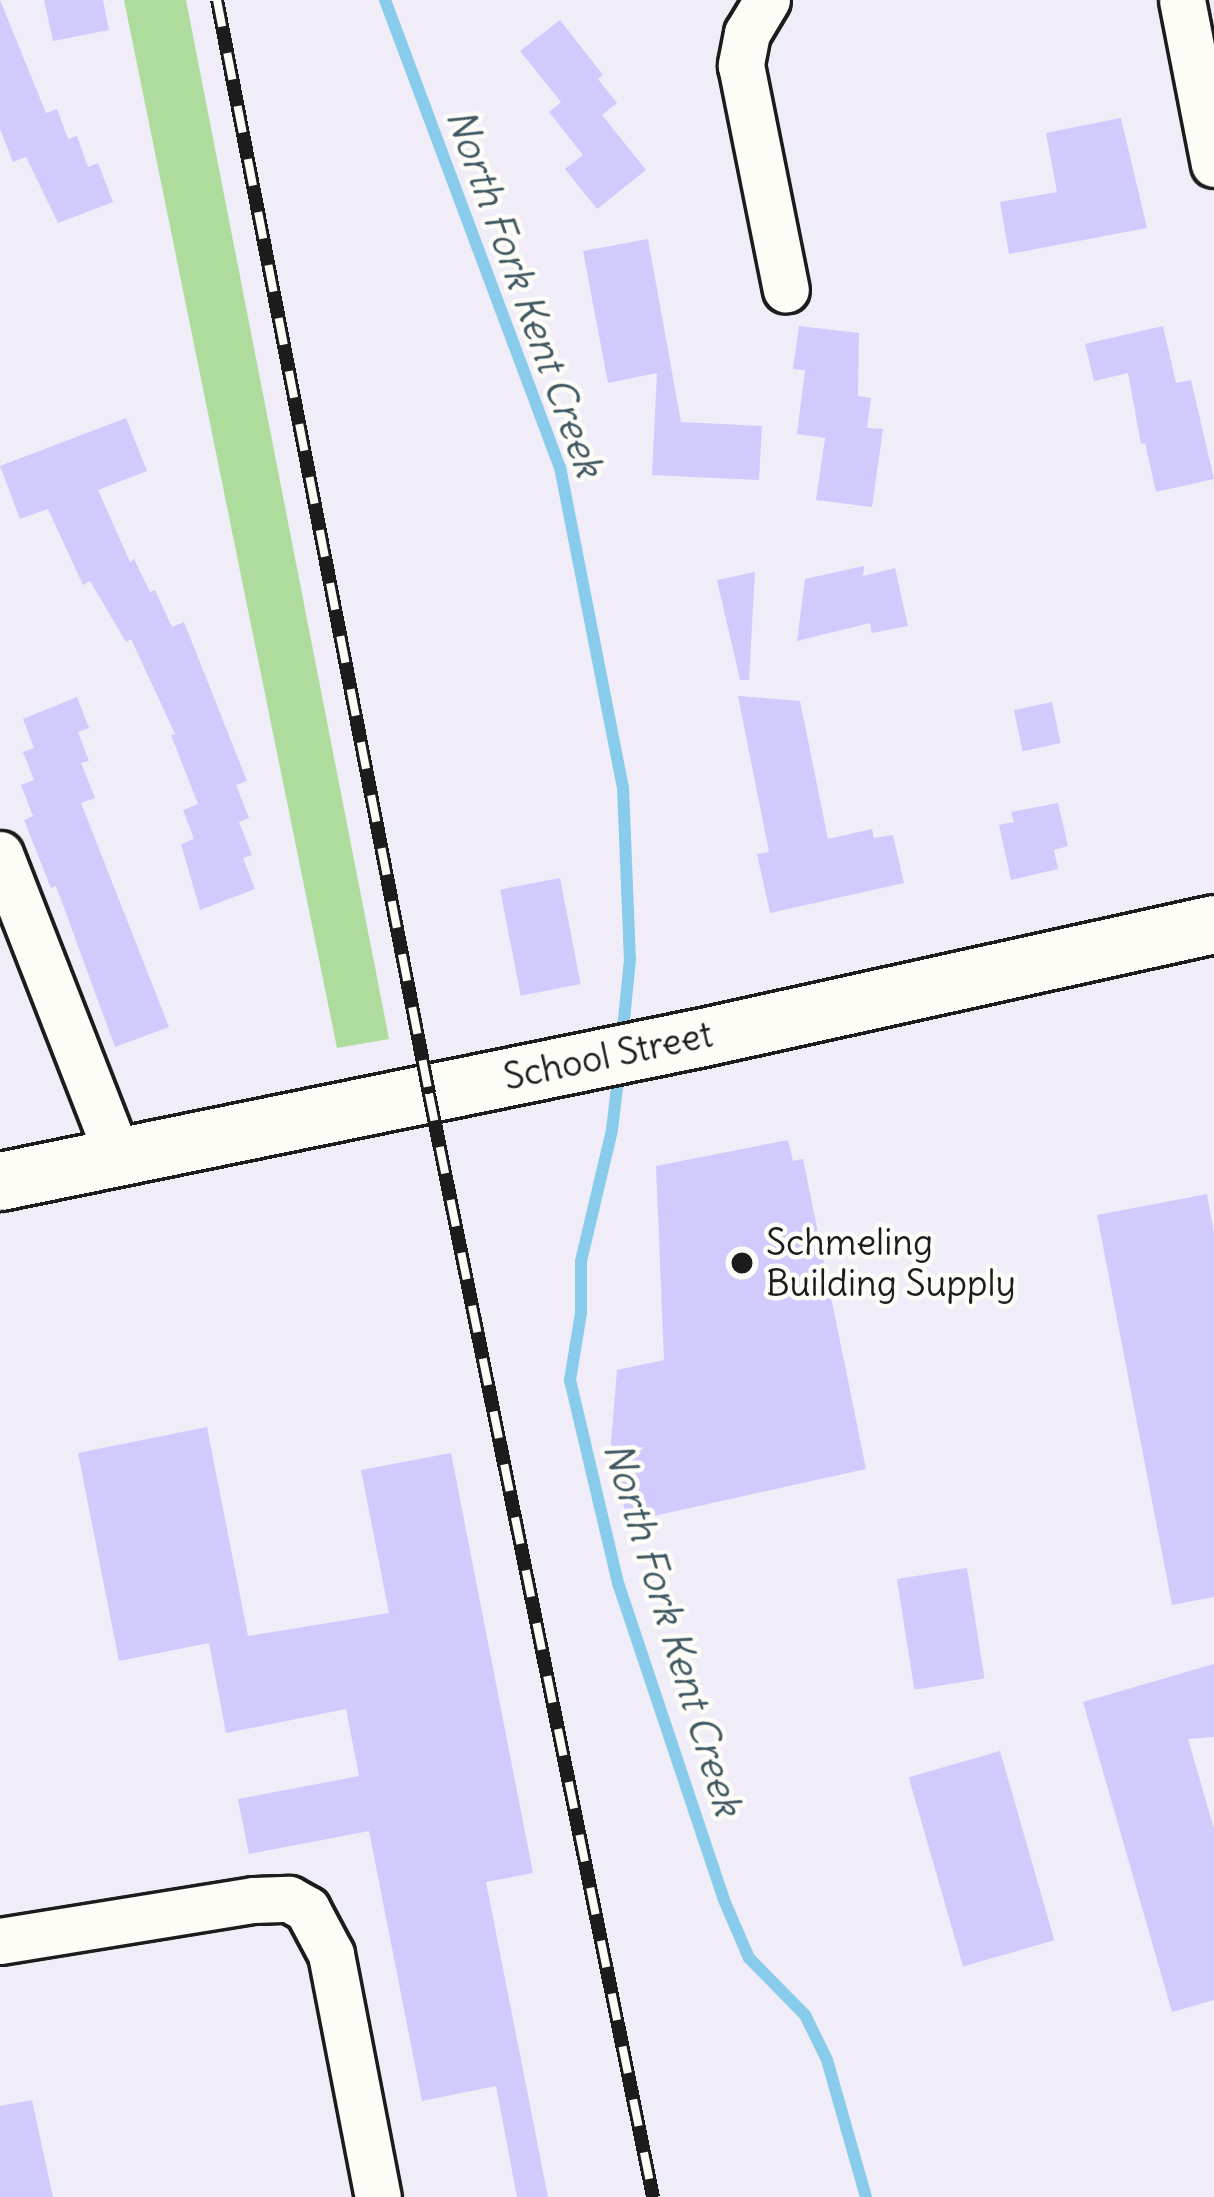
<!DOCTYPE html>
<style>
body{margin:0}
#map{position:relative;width:1214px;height:2197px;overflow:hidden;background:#f0edf9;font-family:Delius,sans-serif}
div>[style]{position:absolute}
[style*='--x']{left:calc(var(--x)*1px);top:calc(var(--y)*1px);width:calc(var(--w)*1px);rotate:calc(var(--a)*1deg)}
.green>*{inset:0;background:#addc9c}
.stream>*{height:12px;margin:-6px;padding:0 6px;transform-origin:6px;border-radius:6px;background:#89cbea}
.building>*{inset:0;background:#d1cafd;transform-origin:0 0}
.roads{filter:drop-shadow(3px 0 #1c1c1c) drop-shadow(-3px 0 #1c1c1c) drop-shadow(0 3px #1c1c1c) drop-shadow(0 -3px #1c1c1c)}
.minor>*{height:45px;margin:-22.5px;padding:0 22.5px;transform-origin:22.5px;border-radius:22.5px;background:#fdfcf7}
.major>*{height:57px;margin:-28.5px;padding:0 28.5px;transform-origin:28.5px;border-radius:28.5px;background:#fdfcf7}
.rail>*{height:14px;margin-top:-7px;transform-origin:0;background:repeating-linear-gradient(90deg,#fdfcf7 0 27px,#1c1c1c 0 54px);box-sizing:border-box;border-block:3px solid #1c1c1c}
.dots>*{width:33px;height:33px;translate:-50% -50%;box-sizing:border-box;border:6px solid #fdfcf7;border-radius:50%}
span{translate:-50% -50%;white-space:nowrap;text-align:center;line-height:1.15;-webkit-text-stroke:9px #fdfcf7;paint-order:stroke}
.street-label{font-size:36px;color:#1c1c1c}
.poi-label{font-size:36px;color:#1c1c1c}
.left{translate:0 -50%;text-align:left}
.water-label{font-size:39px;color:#425964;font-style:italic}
</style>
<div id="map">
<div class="green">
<div style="clip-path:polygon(124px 0,186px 0,389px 1039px,337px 1048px)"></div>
</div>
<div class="stream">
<div style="--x:385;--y:0;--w:499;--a:69.5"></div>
<div style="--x:560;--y:467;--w:326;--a:78.9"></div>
<div style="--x:623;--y:787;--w:172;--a:87.7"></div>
<div style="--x:630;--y:959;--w:80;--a:95.7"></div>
<div style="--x:619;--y:1071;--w:59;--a:96.8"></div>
<div style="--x:612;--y:1130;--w:135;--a:103.3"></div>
<div style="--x:581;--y:1261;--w:52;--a:90"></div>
<div style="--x:581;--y:1313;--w:68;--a:99.3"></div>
<div style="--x:570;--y:1380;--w:209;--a:76.7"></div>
<div style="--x:618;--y:1583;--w:334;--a:71.5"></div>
<div style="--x:724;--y:1900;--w:63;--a:66.7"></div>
<div style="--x:749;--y:1958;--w:80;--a:45.5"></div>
<div style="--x:805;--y:2015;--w:50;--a:63.9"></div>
<div style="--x:827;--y:2060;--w:142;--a:74.1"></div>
</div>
<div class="building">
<div style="clip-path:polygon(0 0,46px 113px,57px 109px,68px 139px,77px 136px,88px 167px,98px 163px,113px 202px,58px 223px,26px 157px,13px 162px,0 129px)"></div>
<div style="clip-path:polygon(44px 0,103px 0,109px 30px,53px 41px)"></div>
<div style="clip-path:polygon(560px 20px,603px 75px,598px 79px,617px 103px,602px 115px,646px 170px,597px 209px,565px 169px,583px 155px,549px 112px,561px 102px,520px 51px)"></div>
<div style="clip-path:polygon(1121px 118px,1147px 228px,1009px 254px,1000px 202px,1057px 192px,1046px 133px)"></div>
<div style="clip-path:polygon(648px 239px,681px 422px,762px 426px,759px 480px,652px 475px,657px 373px,608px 383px,583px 251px)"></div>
<div style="clip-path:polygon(799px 326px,859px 333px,858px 396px,871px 398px,867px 428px,883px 429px,872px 507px,816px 500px,825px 438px,797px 434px,805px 370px,793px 369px)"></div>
<div style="clip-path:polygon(1163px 326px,1176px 383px,1191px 380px,1214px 479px,1156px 492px,1145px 443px,1141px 444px,1128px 373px,1094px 381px,1085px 344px)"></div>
<div style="clip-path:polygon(126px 418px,147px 471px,98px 490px,130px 562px,134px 559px,150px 592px,155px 590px,172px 627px,184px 622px,247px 781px,236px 785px,249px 818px,239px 822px,252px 855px,243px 858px,255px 889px,200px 910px,181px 844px,194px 839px,183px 810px,198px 804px,171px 735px,175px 734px,131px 639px,126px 642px,90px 581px,83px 585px,48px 509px,20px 519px,0 466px)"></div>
<div style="clip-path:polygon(864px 566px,863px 576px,895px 568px,908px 626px,872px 633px,870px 623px,797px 641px,805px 579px)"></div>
<div style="clip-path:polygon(755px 572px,749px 680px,740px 680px,717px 580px)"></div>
<div style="clip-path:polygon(738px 696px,800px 701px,828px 839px,872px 829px,874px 838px,893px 835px,904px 883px,770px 913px,757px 854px,769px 852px)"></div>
<div style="clip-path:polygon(77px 697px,89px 728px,78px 732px,89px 761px,81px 763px,95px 798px,81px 803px,169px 1027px,115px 1047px,56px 886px,51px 888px,24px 820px,33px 816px,21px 785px,34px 780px,23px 752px,34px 748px,23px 719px)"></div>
<div style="left:1052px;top:702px;width:42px;height:39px;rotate:78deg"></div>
<div style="clip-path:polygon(1058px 803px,1068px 846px,1054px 850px,1058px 869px,1011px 880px,999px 825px,1014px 822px,1011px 812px)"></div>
<div style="left:560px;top:878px;width:108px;height:61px;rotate:79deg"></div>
<div style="clip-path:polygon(788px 1140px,793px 1161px,803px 1159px,866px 1469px,627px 1522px,611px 1443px,617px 1370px,664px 1360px,656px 1166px)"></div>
<div style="clip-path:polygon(1207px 1194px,1214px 1233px,1214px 1597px,1172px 1605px,1097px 1215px)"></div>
<div style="clip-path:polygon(207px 1427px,248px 1636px,389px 1613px,361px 1470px,451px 1453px,533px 1873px,486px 1882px,548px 2197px,517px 2197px,496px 2086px,422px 2101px,369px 1831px,249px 1854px,238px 1799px,359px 1776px,346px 1709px,226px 1733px,209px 1643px,119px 1661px,78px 1453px)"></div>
<div style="left:967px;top:1568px;width:112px;height:71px;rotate:81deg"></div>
<div style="clip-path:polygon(1214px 1664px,1214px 1737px,1188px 1739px,1214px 1829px,1214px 2000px,1172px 2012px,1083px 1702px)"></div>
<div style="left:1000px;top:1751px;width:197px;height:95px;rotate:74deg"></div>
<div style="clip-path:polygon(32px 2100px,53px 2197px,0 2197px,0 2106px)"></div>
</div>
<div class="roads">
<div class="minor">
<div style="--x:767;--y:0;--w:39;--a:121"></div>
<div style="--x:747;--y:33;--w:33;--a:101"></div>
<div style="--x:741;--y:65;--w:229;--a:78.7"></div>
<div style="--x:1182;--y:0;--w:167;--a:79"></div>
<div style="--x:0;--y:854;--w:324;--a:68.7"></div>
<div style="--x:0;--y:1941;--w:257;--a:-9.2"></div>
<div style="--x:254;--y:1900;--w:35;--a:-2"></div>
<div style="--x:289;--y:1899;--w:21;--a:29"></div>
<div style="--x:307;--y:1909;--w:51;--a:61.9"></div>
<div style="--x:331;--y:1954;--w:248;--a:79.1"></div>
</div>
<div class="major">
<div style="--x:0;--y:1181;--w:718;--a:-11.58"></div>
<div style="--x:703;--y:1037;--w:523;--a:-12.47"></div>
</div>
</div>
<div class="rail">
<div style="--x:217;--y:0;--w:1114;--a:79.03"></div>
<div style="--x:429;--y:1094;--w:1126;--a:78.52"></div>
</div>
<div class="dots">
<div style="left:742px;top:1263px;background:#1c1c1c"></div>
</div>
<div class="street-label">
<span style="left:608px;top:1056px;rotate:-12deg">School Street</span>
</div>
<div class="poi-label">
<span class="left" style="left:766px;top:1263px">Schmeling<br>Building Supply</span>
</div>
<div class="water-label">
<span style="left:524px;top:293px;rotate:70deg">North Fork Kent Creek</span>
<span style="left:672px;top:1629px;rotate:73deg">North Fork Kent Creek</span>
</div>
</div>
